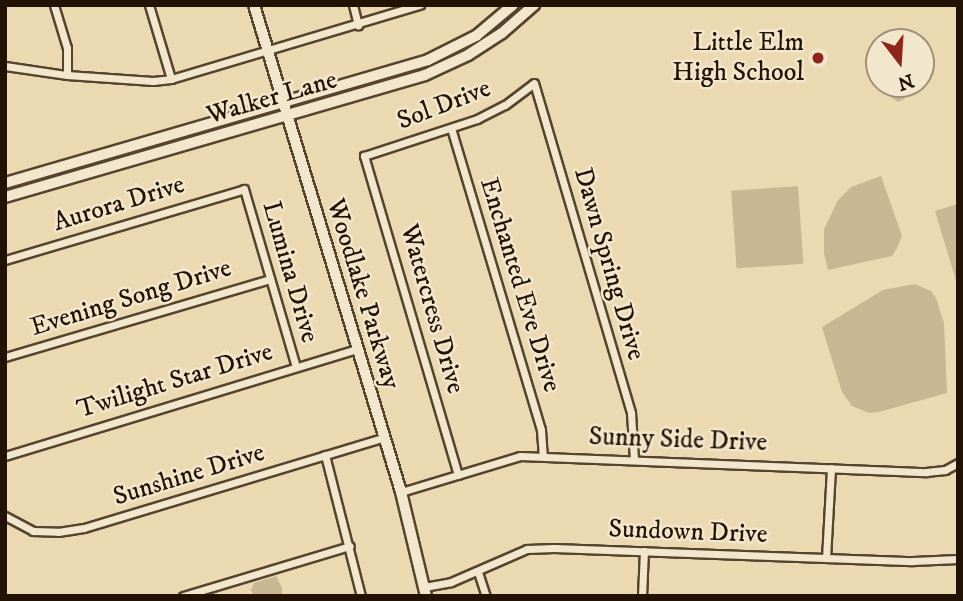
<!DOCTYPE html>
<style>
body{margin:0}
#map{position:relative;width:963px;height:601px;overflow:hidden;background:#ebd9b1;font-family:"IM FELL DW Pica",serif}
div>[style]{position:absolute}
[style*='--x']{left:calc(var(--x)*1px);top:calc(var(--y)*1px);width:calc(var(--w)*1px);rotate:calc(var(--a)*1deg)}
.green>*{inset:0;background:#c9b793;transform-origin:0 0}
.roads{filter:drop-shadow(2px 0 #54442e) drop-shadow(-2px 0 #54442e) drop-shadow(0 2px #54442e) drop-shadow(0 -2px #54442e)}
.street>*{height:7px;margin:-3.5px;padding:0 3.5px;transform-origin:3.5px;border-radius:3.5px;background:#f2e6cc}
.secondary>*{height:10px;margin:-5px;padding:0 5px;transform-origin:5px;border-radius:5px;background:#f2e6cc}
.dots>*{width:19px;height:19px;translate:-50% -50%;box-sizing:border-box;border:4px solid #f2e6cc;border-radius:50%}
span{translate:-50% -50%;white-space:nowrap;text-align:center;line-height:1.15;-webkit-text-stroke:5px #f2e6cc;paint-order:stroke}
.poi-label{font-size:26px;color:#221203}
.right{translate:-100% -50%;text-align:right}
.street-label{font-size:26px;color:#221203}
.frame{position:absolute;inset:0;border:7px solid #221203;pointer-events:none}
.north{position:absolute;left:865px;top:28px;width:70px;height:70px;box-sizing:border-box;background:#f2e6cc;border:2px solid #9f917c;border-radius:50%;rotate:163deg;font-size:19px;font-weight:700;line-height:28px;text-align:center;color:#221203}
.north::after{content:'';display:block;margin:auto;width:24px;height:32px;background:#8f2418;clip-path:polygon(50% 0,100% 100%,50% 72%,0 100%)}
</style>
<div id="map">
<div class="green">
<div style="clip-path:polygon(894px 84px,909px 84px,904px 99px,898px 102px,890px 96px)"></div>
<div style="clip-path:polygon(881px 176px,902px 236px,897px 248px,892px 256px,828px 270px,824px 254px,824px 229px,838px 200px,851px 187px)"></div>
<div style="left:798px;top:186px;width:78px;height:67px;rotate:86deg"></div>
<div style="clip-path:polygon(958px 204px,958px 287px,935px 211px)"></div>
<div style="clip-path:polygon(915px 284px,931px 291px,936px 298px,944px 323px,947px 393px,879px 412px,869px 413px,852px 406px,842px 392px,822px 327px,883px 290px)"></div>
<div style="clip-path:polygon(276px 576px,282px 588px,282px 594px,254px 596px,251px 590px,254px 583px)"></div>
</div>
<div class="roads">
<div class="street">
<div style="--x:54;--y:5;--w:45;--a:73.2"></div>
<div style="--x:67;--y:48;--w:27;--a:90"></div>
<div style="--x:149;--y:5;--w:77;--a:73.4"></div>
<div style="--x:353;--y:5;--w:21;--a:76"></div>
<div style="--x:5;--y:66;--w:63;--a:8.3"></div>
<div style="--x:67;--y:75;--w:86;--a:4"></div>
<div style="--x:153;--y:81;--w:18;--a:-6"></div>
<div style="--x:171;--y:79;--w:260;--a:-16.6"></div>
<div style="--x:451;--y:128;--w:315;--a:73.4"></div>
<div style="--x:541;--y:430;--w:26;--a:86"></div>
<div style="--x:5;--y:260;--w:249;--a:-16.5"></div>
<div style="--x:244;--y:189;--w:185;--a:73.7"></div>
<div style="--x:5;--y:357;--w:276;--a:-16.4"></div>
<div style="--x:325;--y:455;--w:146;--a:75.7"></div>
<div style="--x:5;--y:456;--w:369;--a:-16.9"></div>
<div style="--x:458;--y:475;--w:333;--a:-106.4"></div>
<div style="--x:364;--y:156;--w:119;--a:-18.1"></div>
<div style="--x:477;--y:119;--w:31;--a:-27"></div>
<div style="--x:505;--y:105;--w:36;--a:-37"></div>
<div style="--x:534;--y:83;--w:344;--a:73.6"></div>
<div style="--x:631;--y:413;--w:46;--a:86.3"></div>
<div style="--x:401;--y:492;--w:124;--a:-16.8"></div>
<div style="--x:520;--y:456;--w:406;--a:2.3"></div>
<div style="--x:926;--y:472;--w:19;--a:-6"></div>
<div style="--x:945;--y:470;--w:15;--a:-28"></div>
<div style="--x:5;--y:516;--w:32;--a:28"></div>
<div style="--x:33;--y:531;--w:25;--a:2"></div>
<div style="--x:58;--y:532;--w:26;--a:-9"></div>
<div style="--x:84;--y:528;--w:314;--a:-16.8"></div>
<div style="--x:826;--y:558;--w:90;--a:-86.8"></div>
<div style="--x:478;--y:572;--w:25;--a:72"></div>
<div style="--x:424;--y:587;--w:27;--a:-10"></div>
<div style="--x:451;--y:582;--w:83;--a:-23.5"></div>
<div style="--x:527;--y:549;--w:27;--a:-2"></div>
<div style="--x:554;--y:548;--w:359;--a:2.1"></div>
<div style="--x:913;--y:561;--w:45;--a:-2.5"></div>
<div style="--x:183;--y:596;--w:174;--a:-16.7"></div>
<div style="--x:642;--y:596;--w:45;--a:-87.5"></div>
</div>
<div class="secondary">
<div style="--x:254;--y:5;--w:509;--a:73.2"></div>
<div style="--x:401;--y:492;--w:107;--a:76.5"></div>
<div style="--x:5;--y:183;--w:441;--a:-16.2"></div>
<div style="--x:428;--y:60;--w:54;--a:-26.6"></div>
<div style="--x:476;--y:36;--w:48;--a:-40"></div>
<div style="--x:5;--y:197;--w:437;--a:-16.2"></div>
<div style="--x:425;--y:75;--w:47;--a:-24.9"></div>
<div style="--x:468;--y:55;--w:40;--a:-32.9"></div>
<div style="--x:502;--y:33;--w:43;--a:-41.2"></div>
</div>
</div>
<div class="dots">
<div style="left:818px;top:58px;background:#8f2418"></div>
</div>
<div class="poi-label">
<span class="right" style="left:804px;top:58px">Little Elm<br>High School</span>
</div>
<div class="street-label">
<span style="left:272px;top:98px;rotate:-16deg">Walker Lane</span>
<span style="left:444px;top:105px;rotate:-21deg">Sol Drive</span>
<span style="left:119px;top:204px;rotate:-17deg">Aurora Drive</span>
<span style="left:609px;top:264px;rotate:74deg">Dawn Spring Drive</span>
<span style="left:290px;top:272px;rotate:74deg">Lumina Drive</span>
<span style="left:520px;top:285px;rotate:73deg">Enchanted Eve Drive</span>
<span style="left:363px;top:294px;rotate:73deg">Woodlake Parkway</span>
<span style="left:131px;top:298px;rotate:-17deg">Evening Song Drive</span>
<span style="left:432px;top:309px;rotate:74deg">Watercress Drive</span>
<span style="left:175px;top:381px;rotate:-17deg">Twilight Star Drive</span>
<span style="left:678px;top:440px;rotate:2deg">Sunny Side Drive</span>
<span style="left:189px;top:475px;rotate:-17deg">Sunshine Drive</span>
<span style="left:688px;top:532px;rotate:2deg">Sundown Drive</span>
</div>
<div class="frame"></div>
<div class="north">N</div>
</div>
